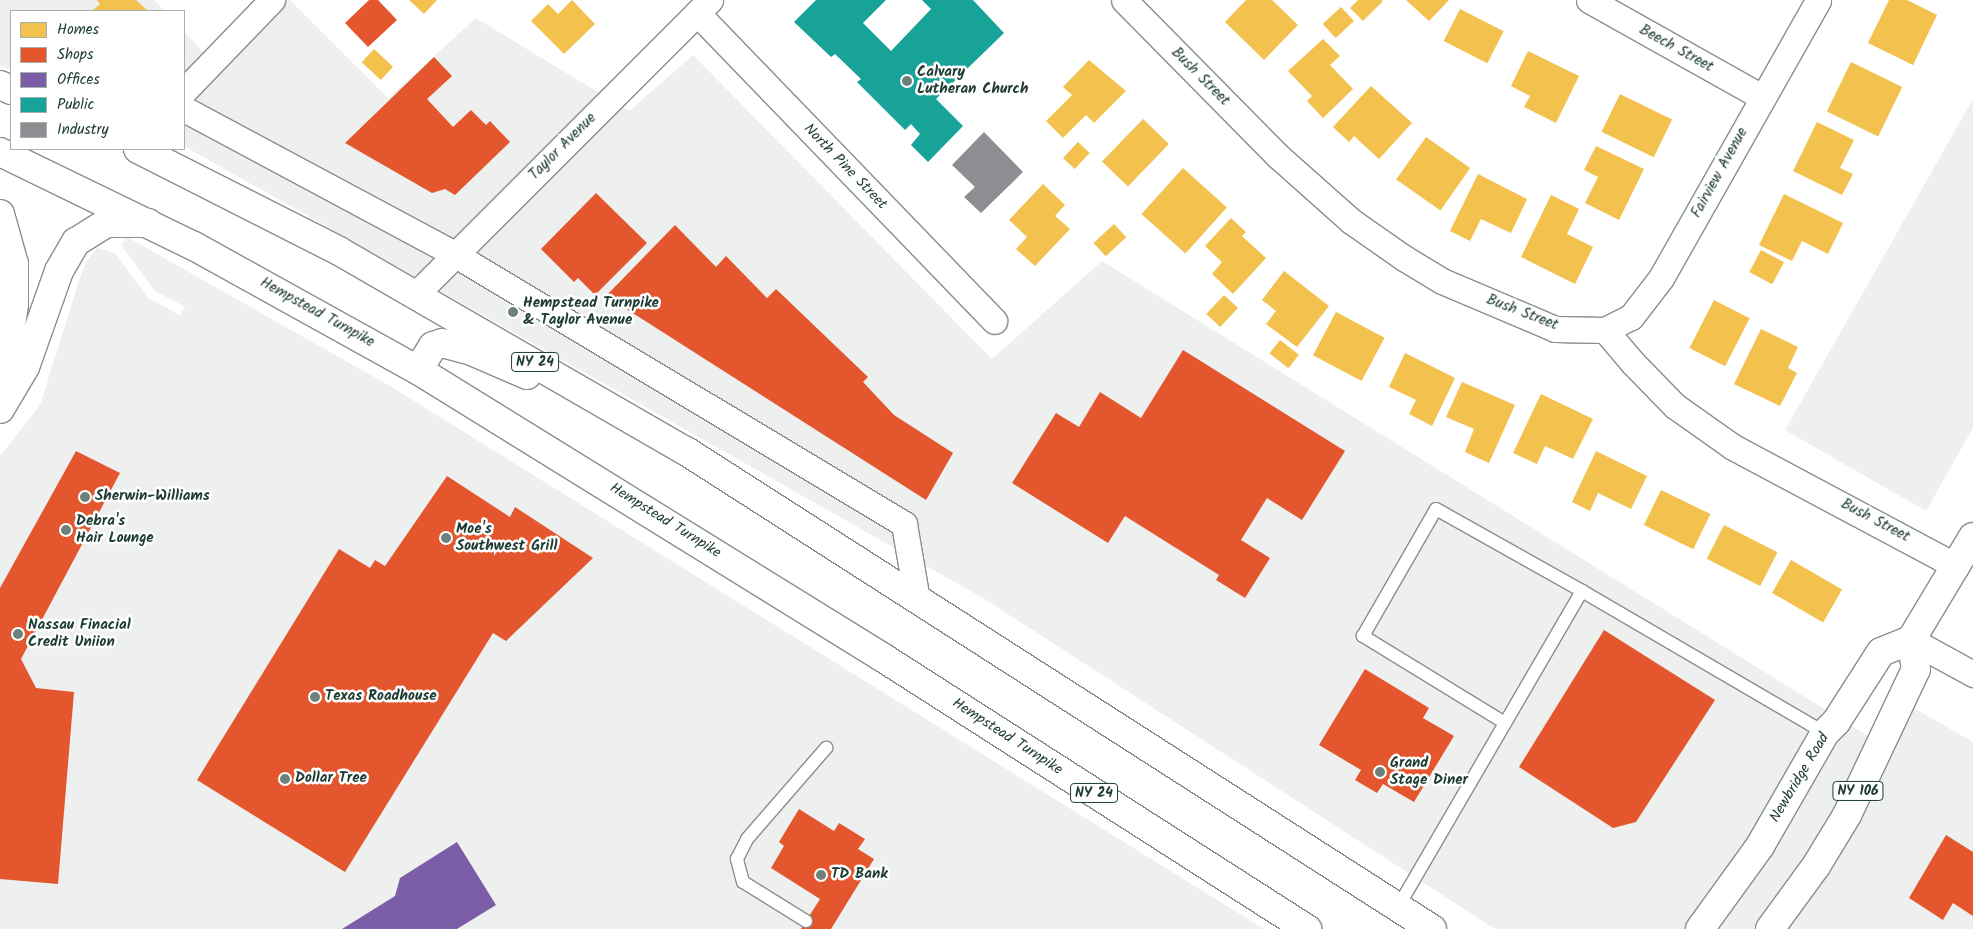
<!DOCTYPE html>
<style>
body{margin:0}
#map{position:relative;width:1973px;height:929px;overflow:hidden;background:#fff;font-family:Kalam,sans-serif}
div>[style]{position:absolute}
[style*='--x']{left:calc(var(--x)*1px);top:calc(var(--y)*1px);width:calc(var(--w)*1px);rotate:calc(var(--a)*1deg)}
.built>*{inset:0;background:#edf0ef}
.homes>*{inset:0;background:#f2c14e;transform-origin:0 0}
.shops>*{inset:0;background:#e4572e}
.offices>*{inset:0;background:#7b5ea7}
.public>*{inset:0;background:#17a398}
.industry>*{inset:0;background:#8d8d92}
.roads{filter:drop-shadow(1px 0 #898f8d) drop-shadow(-1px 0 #898f8d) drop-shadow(0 1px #898f8d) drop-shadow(0 -1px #898f8d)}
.service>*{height:12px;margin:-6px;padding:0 6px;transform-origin:6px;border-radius:6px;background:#fff}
.minor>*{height:25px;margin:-12.5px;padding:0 12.5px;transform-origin:12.5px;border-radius:12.5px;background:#fff}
.primary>*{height:28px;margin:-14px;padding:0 14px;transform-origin:14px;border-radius:14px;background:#fff}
.motorway>*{height:28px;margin:-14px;padding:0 14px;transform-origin:14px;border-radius:14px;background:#fff}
.dots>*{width:14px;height:14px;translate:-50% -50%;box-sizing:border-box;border:2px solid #fff;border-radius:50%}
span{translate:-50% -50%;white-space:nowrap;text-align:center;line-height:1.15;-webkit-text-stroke:5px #fff;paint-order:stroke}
.shield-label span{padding:1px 4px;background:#fff;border:1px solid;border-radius:4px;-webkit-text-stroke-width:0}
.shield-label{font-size:14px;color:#1f3d34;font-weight:700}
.street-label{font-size:15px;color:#1f3d34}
.poi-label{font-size:15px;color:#1f3d34;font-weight:700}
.left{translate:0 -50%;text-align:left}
.legend{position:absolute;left:10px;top:10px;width:175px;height:140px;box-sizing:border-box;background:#fff;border:1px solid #a5b1ae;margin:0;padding:6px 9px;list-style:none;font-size:15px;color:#1f3d34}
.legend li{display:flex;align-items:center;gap:10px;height:25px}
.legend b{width:25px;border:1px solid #a5b1ae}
</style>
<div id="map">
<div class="built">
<div style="clip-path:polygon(0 0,154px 0,165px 11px,11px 11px,11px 70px,0 65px)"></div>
<div style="clip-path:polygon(261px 0,290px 0,388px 98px,476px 18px,629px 111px,693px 55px,992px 359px,1102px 261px,1889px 749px,1912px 707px,1973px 742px,1973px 929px,1495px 929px,983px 598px,184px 146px,184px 31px,208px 58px)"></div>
<div style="clip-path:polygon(1973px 99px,1973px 428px,1926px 511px,1785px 430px)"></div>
<div style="clip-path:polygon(127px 237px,390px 386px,1264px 929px,0 929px,0 456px,40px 405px,78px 284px,86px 262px,97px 248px,115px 253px,148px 298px,180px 315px,185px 307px,155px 291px,121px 245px)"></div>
</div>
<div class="homes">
<div style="clip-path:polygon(97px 0,136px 0,148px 11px,92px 11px,100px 4px)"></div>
<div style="clip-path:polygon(409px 0,437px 0,424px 14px)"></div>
<div style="clip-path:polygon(572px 0,595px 24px,564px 54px,531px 21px,548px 4px,558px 14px)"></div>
<div style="clip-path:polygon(1246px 0,1272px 0,1298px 25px,1264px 60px,1225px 22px)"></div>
<div style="clip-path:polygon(1358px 0,1381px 0,1383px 1px,1363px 21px,1350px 8px)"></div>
<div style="clip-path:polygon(1406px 0,1449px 0,1429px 21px)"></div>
<div style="clip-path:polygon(1889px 0,1907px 0,1937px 15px,1913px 65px,1868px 43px)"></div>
<div style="left:1341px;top:7px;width:19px;height:25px;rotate:47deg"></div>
<div style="left:1460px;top:9px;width:49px;height:36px;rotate:27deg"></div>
<div style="clip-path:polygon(1323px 39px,1340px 56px,1330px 65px,1353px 89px,1323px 118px,1307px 101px,1312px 96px,1288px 71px)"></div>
<div style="left:374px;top:49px;width:26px;height:18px;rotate:43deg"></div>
<div style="clip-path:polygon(1528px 51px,1579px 76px,1556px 123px,1524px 107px,1530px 96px,1511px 86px)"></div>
<div style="clip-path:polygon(1089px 60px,1126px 91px,1094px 123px,1086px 115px,1063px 138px,1046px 121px,1072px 95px,1063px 87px)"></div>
<div style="left:1851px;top:62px;width:57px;height:55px;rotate:26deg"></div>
<div style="clip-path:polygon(1371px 86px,1412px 123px,1379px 159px,1354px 136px,1349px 142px,1333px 127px)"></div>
<div style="left:1620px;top:94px;width:58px;height:42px;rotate:26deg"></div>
<div style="left:1143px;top:119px;width:36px;height:59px;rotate:44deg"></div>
<div style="clip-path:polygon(1817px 122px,1854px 140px,1840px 168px,1853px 174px,1842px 195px,1793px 171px)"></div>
<div style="left:1426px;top:137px;width:54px;height:52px;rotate:35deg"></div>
<div style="left:1078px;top:142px;width:16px;height:22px;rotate:43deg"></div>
<div style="clip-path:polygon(1596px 146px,1644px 169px,1619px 220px,1585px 203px,1598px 177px,1584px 170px)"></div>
<div style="left:1183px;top:168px;width:59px;height:62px;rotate:42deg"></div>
<div style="clip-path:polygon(1478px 174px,1527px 199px,1511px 233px,1481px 219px,1470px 241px,1450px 231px)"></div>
<div style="clip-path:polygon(1043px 184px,1065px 205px,1055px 216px,1070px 229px,1035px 266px,1016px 249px,1027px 237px,1009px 220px)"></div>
<div style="clip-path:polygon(1784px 194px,1843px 223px,1828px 254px,1802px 241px,1792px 261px,1759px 245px)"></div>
<div style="clip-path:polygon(1551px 195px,1579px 209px,1567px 234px,1593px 247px,1575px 284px,1521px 257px)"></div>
<div style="clip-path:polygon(1231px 218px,1246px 232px,1242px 236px,1266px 258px,1233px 294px,1212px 274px,1222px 262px,1205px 246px)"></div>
<div style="left:1114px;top:224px;width:18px;height:28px;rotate:47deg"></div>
<div style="left:1761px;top:250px;width:26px;height:25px;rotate:28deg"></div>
<div style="clip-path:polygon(1284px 271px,1329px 306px,1297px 347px,1266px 324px,1276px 311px,1262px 300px)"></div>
<div style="left:1224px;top:295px;width:19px;height:26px;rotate:43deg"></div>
<div style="left:1714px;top:300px;width:40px;height:54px;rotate:27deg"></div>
<div style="left:1336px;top:312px;width:55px;height:49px;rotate:28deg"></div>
<div style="clip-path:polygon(1761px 329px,1798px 347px,1788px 368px,1797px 373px,1780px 406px,1734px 384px)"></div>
<div style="left:1280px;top:340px;width:24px;height:17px;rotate:38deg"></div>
<div style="clip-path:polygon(1405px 353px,1455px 378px,1432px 426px,1409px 414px,1416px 400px,1389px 387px)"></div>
<div style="clip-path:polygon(1462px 382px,1515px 405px,1489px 463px,1465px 452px,1474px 429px,1446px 417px)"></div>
<div style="clip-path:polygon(1541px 394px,1593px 419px,1573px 459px,1545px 446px,1537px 464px,1513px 453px)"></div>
<div style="clip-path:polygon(1596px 451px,1647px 476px,1631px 509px,1598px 493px,1590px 511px,1572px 502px)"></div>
<div style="left:1661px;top:490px;width:55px;height:39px;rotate:26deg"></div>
<div style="left:1724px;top:525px;width:60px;height:38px;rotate:27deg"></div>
<div style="left:1791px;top:560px;width:59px;height:38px;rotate:30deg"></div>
</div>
<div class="shops">
<div style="clip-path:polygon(369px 0,378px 0,397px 20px,368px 47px,345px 23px)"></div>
<div style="clip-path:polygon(434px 57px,452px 76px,427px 99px,453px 127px,471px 110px,486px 125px,490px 121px,510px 142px,455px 195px,445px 189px,432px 193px,345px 143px)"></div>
<div style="clip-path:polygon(596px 193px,647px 243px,595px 295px,578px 278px,574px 282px,541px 249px)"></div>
<div style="clip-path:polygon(675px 225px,716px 267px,726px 256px,767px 298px,776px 289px,868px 377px,863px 382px,894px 415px,953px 453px,926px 500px,606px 296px)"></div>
<div style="clip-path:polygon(1183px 350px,1345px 451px,1302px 520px,1267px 498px,1241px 540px,1270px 558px,1245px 598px,1216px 580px,1219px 575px,1125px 516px,1108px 543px,1012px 483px,1056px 413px,1079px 427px,1100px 392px,1141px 418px)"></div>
<div style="clip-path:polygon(76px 451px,120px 473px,21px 659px,36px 688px,74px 692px,58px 884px,0 879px,0 588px)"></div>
<div style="clip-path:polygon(447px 476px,510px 517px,515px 507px,593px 558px,506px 641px,493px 633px,345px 872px,197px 780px,339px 549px,370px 568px,375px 560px,385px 566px)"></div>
<div style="clip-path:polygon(1604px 630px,1715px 700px,1636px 822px,1613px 828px,1519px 767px)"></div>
<div style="clip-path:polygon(1365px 669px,1429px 708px,1423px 718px,1454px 736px,1414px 802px,1383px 784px,1377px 793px,1355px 780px,1361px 770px,1319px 745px)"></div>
<div style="clip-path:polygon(799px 809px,834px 831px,839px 823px,865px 839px,858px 849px,874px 859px,831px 929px,801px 929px,820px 899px,771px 868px,784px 846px,779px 842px)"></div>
<div style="clip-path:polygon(1946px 835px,1973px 852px,1973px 916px,1953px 903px,1943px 920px,1909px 898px)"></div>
</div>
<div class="offices">
<div style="clip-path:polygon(457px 842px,496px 905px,457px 929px,342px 929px,395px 896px,400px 878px)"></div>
</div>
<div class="public">
<div style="clip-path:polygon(816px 0,886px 0,863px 23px,891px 51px,931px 9px,922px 0,973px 0,1004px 33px,936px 99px,963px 126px,928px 162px,911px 145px,920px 134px,911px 124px,905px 130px,857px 82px,861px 79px,835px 54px,831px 57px,794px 22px)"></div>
</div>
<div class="industry">
<div style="clip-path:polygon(984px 132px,1023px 172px,981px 213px,964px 197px,975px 187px,952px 165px)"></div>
</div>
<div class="roads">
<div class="service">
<div style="--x:1505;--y:723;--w:167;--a:-148.5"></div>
<div style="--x:1363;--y:636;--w:146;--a:-60.1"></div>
<div style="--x:1436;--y:509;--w:167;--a:29.3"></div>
<div style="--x:1398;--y:907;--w:366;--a:-59.8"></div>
<div style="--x:1582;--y:591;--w:281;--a:30.3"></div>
<div style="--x:806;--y:921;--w:74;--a:-148.2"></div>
<div style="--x:743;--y:882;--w:24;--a:-105"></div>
<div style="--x:737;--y:859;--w:22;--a:-63"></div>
<div style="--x:747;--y:839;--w:121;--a:-49"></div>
</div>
<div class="minor">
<div style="--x:1124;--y:0;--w:219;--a:45.4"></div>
<div style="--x:1278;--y:156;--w:98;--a:41.7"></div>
<div style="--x:1351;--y:221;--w:65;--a:34.9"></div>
<div style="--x:1404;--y:258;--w:44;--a:31.2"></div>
<div style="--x:1442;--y:281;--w:123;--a:23"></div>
<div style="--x:1555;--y:329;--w:50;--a:1.1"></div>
<div style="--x:1605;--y:330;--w:43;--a:49.7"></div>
<div style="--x:1633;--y:363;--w:60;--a:45.7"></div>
<div style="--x:1675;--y:406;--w:71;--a:35.3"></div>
<div style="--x:1733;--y:447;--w:253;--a:28.1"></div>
<div style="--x:1589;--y:0;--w:198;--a:29.3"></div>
<div style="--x:697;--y:13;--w:428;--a:46"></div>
<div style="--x:184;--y:91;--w:127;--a:-46"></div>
<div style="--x:184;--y:109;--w:306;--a:28.2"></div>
<div style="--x:454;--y:254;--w:525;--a:30.96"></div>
<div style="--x:904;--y:524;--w:77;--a:80.3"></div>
<div style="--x:416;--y:294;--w:416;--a:-45"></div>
<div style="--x:1605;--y:330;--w:29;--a:-27"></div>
<div style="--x:1631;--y:317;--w:49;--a:-52.4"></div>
<div style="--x:1661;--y:278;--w:319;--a:-60.5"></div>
<div style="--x:1911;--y:640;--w:71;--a:28.7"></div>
</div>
<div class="primary">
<div style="--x:0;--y:85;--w:12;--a:24"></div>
<div style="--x:138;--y:149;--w:225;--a:26.9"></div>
<div style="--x:339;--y:251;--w:401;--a:30"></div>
<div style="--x:686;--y:451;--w:886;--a:32.65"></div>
<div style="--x:0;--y:152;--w:216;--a:25.9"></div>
<div style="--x:194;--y:246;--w:256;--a:29"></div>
<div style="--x:418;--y:370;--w:546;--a:31.74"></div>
<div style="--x:882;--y:657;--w:505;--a:32.62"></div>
<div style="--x:418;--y:370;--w:28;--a:-58"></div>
<div style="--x:433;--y:346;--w:9;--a:-18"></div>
<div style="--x:442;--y:343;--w:28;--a:15"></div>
<div style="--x:469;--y:350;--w:63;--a:23.3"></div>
<div style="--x:1700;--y:929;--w:102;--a:-54.1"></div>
<div style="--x:1760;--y:846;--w:130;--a:-60.1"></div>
<div style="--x:1825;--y:733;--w:16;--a:-45"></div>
<div style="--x:1836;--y:722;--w:83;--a:-57.3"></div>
<div style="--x:1881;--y:652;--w:32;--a:-22"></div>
<div style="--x:1911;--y:640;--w:120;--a:-59"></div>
<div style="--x:1770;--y:929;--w:78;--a:-53.9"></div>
<div style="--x:1816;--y:866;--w:60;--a:-58.7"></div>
<div style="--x:1847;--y:815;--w:161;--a:-64.7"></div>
<div style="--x:1916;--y:669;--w:29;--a:-100"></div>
</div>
<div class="motorway">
<div style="--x:0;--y:214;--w:52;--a:74.4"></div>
<div style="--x:14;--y:264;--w:40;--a:90"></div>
<div style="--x:14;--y:304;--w:37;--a:98"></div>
<div style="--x:9;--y:341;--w:31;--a:107"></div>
<div style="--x:0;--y:409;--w:49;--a:-59.2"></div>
<div style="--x:25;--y:367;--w:102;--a:-70.5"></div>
<div style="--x:59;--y:271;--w:34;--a:-60"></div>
<div style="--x:76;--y:242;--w:36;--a:-32"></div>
<div style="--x:106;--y:223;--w:42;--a:0"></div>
</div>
</div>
<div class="dots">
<div style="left:907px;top:81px;background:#6d817b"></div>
<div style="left:513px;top:312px;background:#6d817b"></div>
<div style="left:85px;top:497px;background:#6d817b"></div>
<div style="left:66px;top:530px;background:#6d817b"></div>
<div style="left:446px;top:538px;background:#6d817b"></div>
<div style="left:18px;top:634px;background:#6d817b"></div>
<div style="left:315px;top:697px;background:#6d817b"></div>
<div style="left:1380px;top:772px;background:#6d817b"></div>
<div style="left:285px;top:779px;background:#6d817b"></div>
<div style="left:821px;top:875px;background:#6d817b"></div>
</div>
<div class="shield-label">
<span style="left:535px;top:362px">NY 24</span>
<span style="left:1858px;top:791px">NY 106</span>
<span style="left:1094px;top:793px">NY 24</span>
</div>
<div class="street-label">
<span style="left:1676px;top:49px;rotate:29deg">Beech Street</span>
<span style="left:1200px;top:77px;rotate:45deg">Bush Street</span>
<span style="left:563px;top:147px;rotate:-45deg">Taylor Avenue</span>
<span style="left:845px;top:167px;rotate:46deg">North Pine Street</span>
<span style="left:1720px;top:173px;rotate:-61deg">Fairview Avenue</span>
<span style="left:317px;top:313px;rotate:29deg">Hempstead Turnpike</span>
<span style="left:1522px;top:313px;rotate:21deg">Bush Street</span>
<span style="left:665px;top:521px;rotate:32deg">Hempstead Turnpike</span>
<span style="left:1875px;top:521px;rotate:28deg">Bush Street</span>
<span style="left:1007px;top:737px;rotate:33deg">Hempstead Turnpike</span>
<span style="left:1800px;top:778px;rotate:-59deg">Newbridge Road</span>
</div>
<div class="poi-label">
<span class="left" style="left:917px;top:81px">Calvary<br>Lutheran Church</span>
<span class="left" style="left:523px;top:312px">Hempstead Turnpike<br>&amp; Taylor Avenue</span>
<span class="left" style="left:95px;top:497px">Sherwin-Williams</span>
<span class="left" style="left:76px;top:530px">Debra's<br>Hair Lounge</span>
<span class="left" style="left:456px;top:538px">Moe's<br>Southwest Grill</span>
<span class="left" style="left:28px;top:634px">Nassau Finacial<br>Credit Uniion</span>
<span class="left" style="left:325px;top:697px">Texas Roadhouse</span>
<span class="left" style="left:1390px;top:772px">Grand<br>Stage Diner</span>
<span class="left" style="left:295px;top:779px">Dollar Tree</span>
<span class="left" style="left:831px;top:875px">TD Bank</span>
</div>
<ul class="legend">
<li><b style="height:14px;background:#f2c14e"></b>Homes</li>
<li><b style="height:14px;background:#e4572e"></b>Shops</li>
<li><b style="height:14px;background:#7b5ea7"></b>Offices</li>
<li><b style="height:14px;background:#17a398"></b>Public</li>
<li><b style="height:14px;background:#8d8d92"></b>Industry</li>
</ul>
</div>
